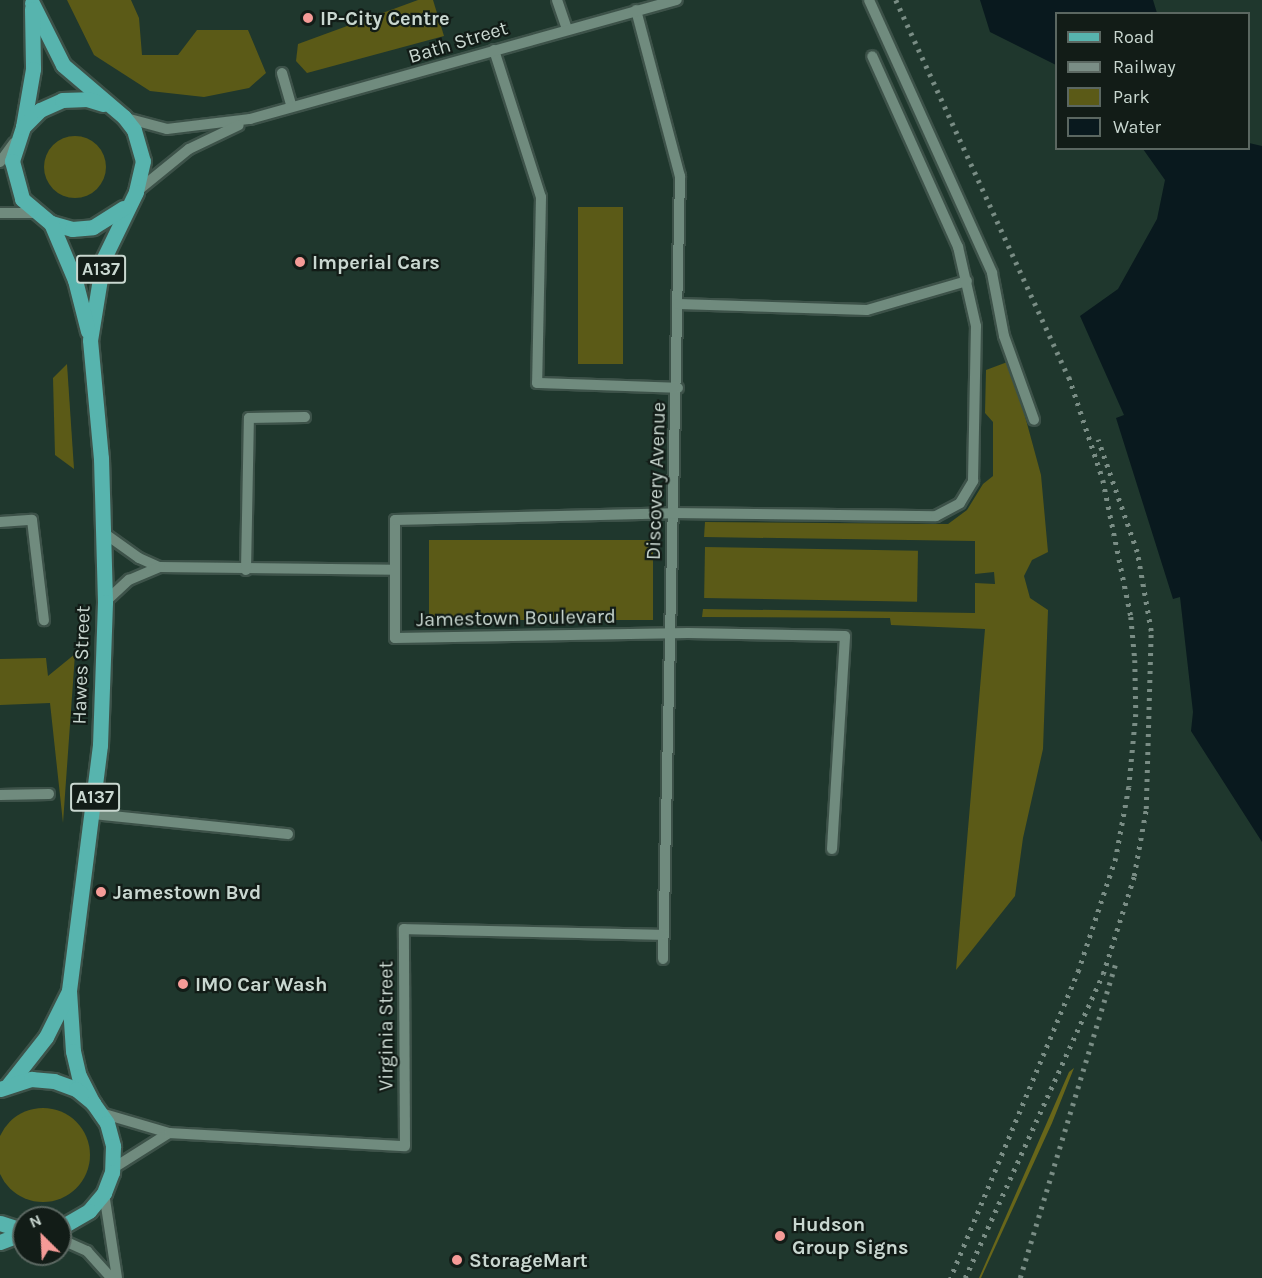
<!DOCTYPE html>
<style>
body{margin:0}
#map{position:relative;width:1262px;height:1278px;overflow:hidden;background:#1f372d;font-family:Karla,sans-serif}
div>[style]{position:absolute}
[style*='--x']{left:calc(var(--x)*1px);top:calc(var(--y)*1px);width:calc(var(--w)*1px);rotate:calc(var(--a)*1deg)}
.green>*{inset:0;background:#5b5a17;transform-origin:0 0}
.round{border-radius:50%}
.forest>*{inset:0;background:#68661a}
.water>*{inset:0;background:#09191e}
.roads{filter:drop-shadow(2px 0 #3d5249) drop-shadow(-2px 0 #3d5249) drop-shadow(0 2px #3d5249) drop-shadow(0 -2px #3d5249)}
.minor>*{height:10px;margin:-5px;padding:0 5px;transform-origin:5px;border-radius:5px;background:#708b7e}
.major>*{height:15px;margin:-7.5px;padding:0 7.5px;transform-origin:7.5px;border-radius:7.5px;background:#57b4ae}
.rail>*{height:4.5px;margin-top:-2.25px;transform-origin:0;background:repeating-linear-gradient(90deg,#7a8d85 0 3px,transparent 0 9px)}
.dots>*{width:16px;height:16px;translate:-50% -50%;box-sizing:border-box;border:3px solid #121c17;border-radius:50%}
span{translate:-50% -50%;white-space:nowrap;text-align:center;line-height:1.15;-webkit-text-stroke:4.5px #121c17;paint-order:stroke}
.shield-label span{padding:2px 4px;background:#121c17;border:2px solid;border-radius:4px;-webkit-text-stroke-width:0}
.shield-label{font-size:18px;color:#c9d7d0;font-weight:700}
.poi-label{font-size:20px;color:#c9d7d0;font-weight:700}
.left{translate:0 -50%;text-align:left}
.street-label{font-size:20px;color:#c9d7d0}
.legend{position:absolute;left:1055px;top:12px;width:195px;height:138px;box-sizing:border-box;background:#121c17;border:2px solid #5b6761;margin:0;padding:8px 10px;list-style:none;font-size:18px;color:#c9d7d0}
.legend li{display:flex;align-items:center;gap:12px;height:30px}
.legend b{width:30px;border:2px solid #5b6761}
.north{position:absolute;left:12px;top:1206px;width:60px;height:60px;box-sizing:border-box;background:#121c17;border:2px solid #5b6761;border-radius:50%;rotate:336deg;font-size:16px;font-weight:700;line-height:24px;text-align:center;color:#c9d7d0}
.north::after{content:'';display:block;margin:auto;width:21px;height:27px;background:#f59b97;clip-path:polygon(50% 0,100% 100%,50% 72%,0 100%)}
</style>
<div id="map">
<div class="green">
<div style="clip-path:polygon(67px 0,131px 0,139px 18px,142px 55px,178px 55px,197px 30px,248px 30px,266px 73px,249px 88px,204px 97px,150px 91px,94px 55px)"></div>
<div style="clip-path:polygon(418px 0,433px 0,444px 36px,307px 73px,296px 61px,298px 44px)"></div>
<div class="round" style="left:44px;top:136px;width:62px;height:62px"></div>
<div style="left:578px;top:207px;width:45px;height:157px"></div>
<div style="clip-path:polygon(1010px 361px,1041px 475px,1048px 552px,1032px 560px,1024px 576px,1030px 598px,1048px 610px,1043px 749px,1023px 838px,1015px 896px,956px 970px,985px 629px,891px 625px,890px 618px,702px 617px,703px 609px,975px 613px,975px 583px,995px 584px,994px 572px,975px 574px,975px 541px,704px 537px,705px 522px,948px 524px,967px 510px,983px 484px,993px 476px,993px 422px,985px 413px,986px 370px)"></div>
<div style="clip-path:polygon(67px 364px,74px 469px,55px 455px,53px 378px)"></div>
<div style="left:429px;top:540px;width:224px;height:80px"></div>
<div style="left:705px;top:547px;width:213px;height:51px;rotate:1deg"></div>
<div style="clip-path:polygon(75px 654px,63px 823px,50px 703px,0 705px,0 659px,46px 658px,48px 676px)"></div>
<div class="round" style="left:-4px;top:1108px;width:94px;height:94px"></div>
</div>
<div class="forest">
<div style="clip-path:polygon(1074px 1068px,1052px 1123px,981px 1278px,979px 1278px,1069px 1072px)"></div>
</div>
<div class="water">
<div style="clip-path:polygon(980px 0,1153px 0,1157px 13px,1056px 14px,1056px 65px,990px 32px)"></div>
<div style="clip-path:polygon(1249px 143px,1262px 146px,1262px 842px,1191px 731px,1193px 712px,1180px 597px,1173px 599px,1116px 418px,1124px 415px,1080px 316px,1118px 289px,1157px 219px,1165px 180px,1143px 149px,1248px 148px)"></div>
</div>
<div class="roads">
<div class="minor">
<div style="--x:557;--y:0;--w:31;--a:71"></div>
<div style="--x:869;--y:0;--w:299;--a:65.7"></div>
<div style="--x:992;--y:273;--w:64;--a:79.2"></div>
<div style="--x:1004;--y:336;--w:89;--a:70.3"></div>
<div style="--x:636;--y:10;--w:172;--a:75.2"></div>
<div style="--x:680;--y:176;--w:783;--a:91.24"></div>
<div style="--x:494;--y:50;--w:154;--a:72.3"></div>
<div style="--x:541;--y:197;--w:186;--a:91.2"></div>
<div style="--x:537;--y:383;--w:141;--a:2"></div>
<div style="--x:282;--y:73;--w:35;--a:74"></div>
<div style="--x:126;--y:118;--w:42;--a:15"></div>
<div style="--x:167;--y:129;--w:84;--a:-6.9"></div>
<div style="--x:250;--y:119;--w:443;--a:-15.6"></div>
<div style="--x:0;--y:162;--w:24;--a:-54"></div>
<div style="--x:136;--y:192;--w:68;--a:-39.1"></div>
<div style="--x:189;--y:149;--w:55;--a:-25.6"></div>
<div style="--x:0;--y:213;--w:35;--a:0"></div>
<div style="--x:678;--y:304;--w:189;--a:1.8"></div>
<div style="--x:867;--y:310;--w:104;--a:-16.2"></div>
<div style="--x:0;--y:522;--w:32;--a:-4"></div>
<div style="--x:32;--y:520;--w:101;--a:83.2"></div>
<div style="--x:104;--y:533;--w:43;--a:35.5"></div>
<div style="--x:139;--y:558;--w:22;--a:24"></div>
<div style="--x:159;--y:567;--w:235;--a:0.7"></div>
<div style="--x:246;--y:570;--w:152;--a:-88.9"></div>
<div style="--x:249;--y:418;--w:56;--a:-1"></div>
<div style="--x:105;--y:602;--w:33;--a:-43"></div>
<div style="--x:129;--y:580;--w:33;--a:-23"></div>
<div style="--x:0;--y:795;--w:49;--a:-1.2"></div>
<div style="--x:93;--y:814;--w:196;--a:5.9"></div>
<div style="--x:832;--y:849;--w:213;--a:-86.5"></div>
<div style="--x:845;--y:636;--w:157;--a:-178.9"></div>
<div style="--x:688;--y:633;--w:293;--a:179"></div>
<div style="--x:395;--y:638;--w:118;--a:-90"></div>
<div style="--x:395;--y:520;--w:277;--a:-1.4"></div>
<div style="--x:672;--y:513;--w:264;--a:0.7"></div>
<div style="--x:936;--y:516;--w:27;--a:-28"></div>
<div style="--x:960;--y:503;--w:26;--a:-59"></div>
<div style="--x:973;--y:481;--w:155;--a:-88.9"></div>
<div style="--x:976;--y:326;--w:81;--a:-102.8"></div>
<div style="--x:958;--y:247;--w:209;--a:-114.2"></div>
<div style="--x:101;--y:1113;--w:71;--a:16.4"></div>
<div style="--x:169;--y:1133;--w:67;--a:147.7"></div>
<div style="--x:169;--y:1133;--w:236;--a:3.2"></div>
<div style="--x:405;--y:1146;--w:217;--a:-90.3"></div>
<div style="--x:404;--y:929;--w:259;--a:1.3"></div>
<div style="--x:104;--y:1193;--w:86;--a:81.3"></div>
<div style="--x:60;--y:1239;--w:30;--a:24"></div>
<div style="--x:87;--y:1251;--w:36;--a:48"></div>
</div>
<div class="major">
<div style="--x:32;--y:3;--w:69;--a:63.4"></div>
<div style="--x:63;--y:65;--w:80;--a:40.4"></div>
<div style="--x:124;--y:117;--w:16;--a:52"></div>
<div style="--x:134;--y:130;--w:32;--a:74"></div>
<div style="--x:143;--y:161;--w:32;--a:103"></div>
<div style="--x:136;--y:192;--w:76;--a:115.9"></div>
<div style="--x:103;--y:260;--w:81;--a:99.2"></div>
<div style="--x:90;--y:340;--w:119;--a:84.7"></div>
<div style="--x:101;--y:458;--w:144;--a:88.4"></div>
<div style="--x:105;--y:602;--w:143;--a:92"></div>
<div style="--x:100;--y:745;--w:248;--a:97.2"></div>
<div style="--x:69;--y:991;--w:60;--a:86.2"></div>
<div style="--x:73;--y:1051;--w:26;--a:77"></div>
<div style="--x:79;--y:1076;--w:30;--a:63"></div>
<div style="--x:32;--y:9;--w:60;--a:89"></div>
<div style="--x:33;--y:69;--w:59;--a:99.8"></div>
<div style="--x:23;--y:127;--w:36;--a:108"></div>
<div style="--x:12;--y:161;--w:39;--a:75"></div>
<div style="--x:22;--y:199;--w:38;--a:40"></div>
<div style="--x:51;--y:223;--w:22;--a:16"></div>
<div style="--x:72;--y:229;--w:21;--a:-5"></div>
<div style="--x:93;--y:227;--w:36;--a:-32"></div>
<div style="--x:23;--y:127;--w:24;--a:-45"></div>
<div style="--x:40;--y:110;--w:24;--a:-24"></div>
<div style="--x:62;--y:100;--w:25;--a:-2"></div>
<div style="--x:87;--y:99;--w:17;--a:17"></div>
<div style="--x:51;--y:223;--w:62;--a:67.2"></div>
<div style="--x:75;--y:280;--w:53;--a:75.7"></div>
<div style="--x:9;--y:1084;--w:60;--a:-51.8"></div>
<div style="--x:46;--y:1037;--w:49;--a:-63.4"></div>
<div style="--x:0;--y:1089;--w:33;--a:-18"></div>
<div style="--x:31;--y:1079;--w:23;--a:5"></div>
<div style="--x:54;--y:1081;--w:23;--a:20"></div>
<div style="--x:76;--y:1089;--w:22;--a:39"></div>
<div style="--x:93;--y:1103;--w:24;--a:55"></div>
<div style="--x:107;--y:1123;--w:24;--a:75"></div>
<div style="--x:113;--y:1146;--w:26;--a:92"></div>
<div style="--x:112;--y:1172;--w:22;--a:111"></div>
<div style="--x:104;--y:1193;--w:23;--a:130"></div>
<div style="--x:89;--y:1211;--w:34;--a:150"></div>
<div style="--x:0;--y:1223;--w:25;--a:18"></div>
<div style="--x:0;--y:1242;--w:26;--a:-21"></div>
</div>
</div>
<div class="rail">
<div style="--x:896;--y:0;--w:415;--a:65.4"></div>
<div style="--x:1069;--y:377;--w:108;--a:71.7"></div>
<div style="--x:1103;--y:480;--w:140;--a:78.4"></div>
<div style="--x:1131;--y:617;--w:43;--a:84.7"></div>
<div style="--x:1135;--y:660;--w:54;--a:88.9"></div>
<div style="--x:1136;--y:714;--w:73;--a:95.5"></div>
<div style="--x:1129;--y:787;--w:72;--a:100.4"></div>
<div style="--x:1116;--y:858;--w:118;--a:108.3"></div>
<div style="--x:1079;--y:970;--w:334;--a:112.6"></div>
<div style="--x:965;--y:1278;--w:334;--a:-65.6"></div>
<div style="--x:1103;--y:974;--w:103;--a:-72.4"></div>
<div style="--x:1134;--y:876;--w:68;--a:-79.8"></div>
<div style="--x:1146;--y:809;--w:178;--a:-88.4"></div>
<div style="--x:1151;--y:631;--w:80;--a:-100"></div>
<div style="--x:1137;--y:552;--w:119;--a:-109.2"></div>
<div style="--x:1020;--y:1278;--w:330;--a:-73.1"></div>
</div>
<div class="dots">
<div style="left:308px;top:18px;background:#f59b97"></div>
<div style="left:300px;top:262px;background:#f59b97"></div>
<div style="left:101px;top:892px;background:#f59b97"></div>
<div style="left:183px;top:984px;background:#f59b97"></div>
<div style="left:780px;top:1236px;background:#f59b97"></div>
<div style="left:457px;top:1260px;background:#f59b97"></div>
</div>
<div class="shield-label">
<span style="left:101px;top:269px">A137</span>
<span style="left:95px;top:797px">A137</span>
</div>
<div class="poi-label">
<span class="left" style="left:320px;top:18px">IP-City Centre</span>
<span class="left" style="left:312px;top:262px">Imperial Cars</span>
<span class="left" style="left:113px;top:892px">Jamestown Bvd</span>
<span class="left" style="left:195px;top:984px">IMO Car Wash</span>
<span class="left" style="left:792px;top:1236px">Hudson<br>Group Signs</span>
<span class="left" style="left:469px;top:1260px">StorageMart</span>
</div>
<div class="street-label">
<span style="left:458px;top:42px;rotate:-17deg">Bath Street</span>
<span style="left:656px;top:481px;rotate:-88deg">Discovery Avenue</span>
<span style="left:516px;top:618px;rotate:-1deg">Jamestown Boulevard</span>
<span style="left:81px;top:665px;rotate:-88deg">Hawes Street</span>
<span style="left:386px;top:1026px;rotate:-90deg">Virginia Street</span>
</div>
<ul class="legend">
<li><b style="height:8px;background:#57b4ae"></b>Road</li>
<li><b style="height:8px;background:#7a8d85"></b>Railway</li>
<li><b style="height:16px;background:#5b5a17"></b>Park</li>
<li><b style="height:16px;background:#09191e"></b>Water</li>
</ul>
<div class="north">N</div>
</div>
